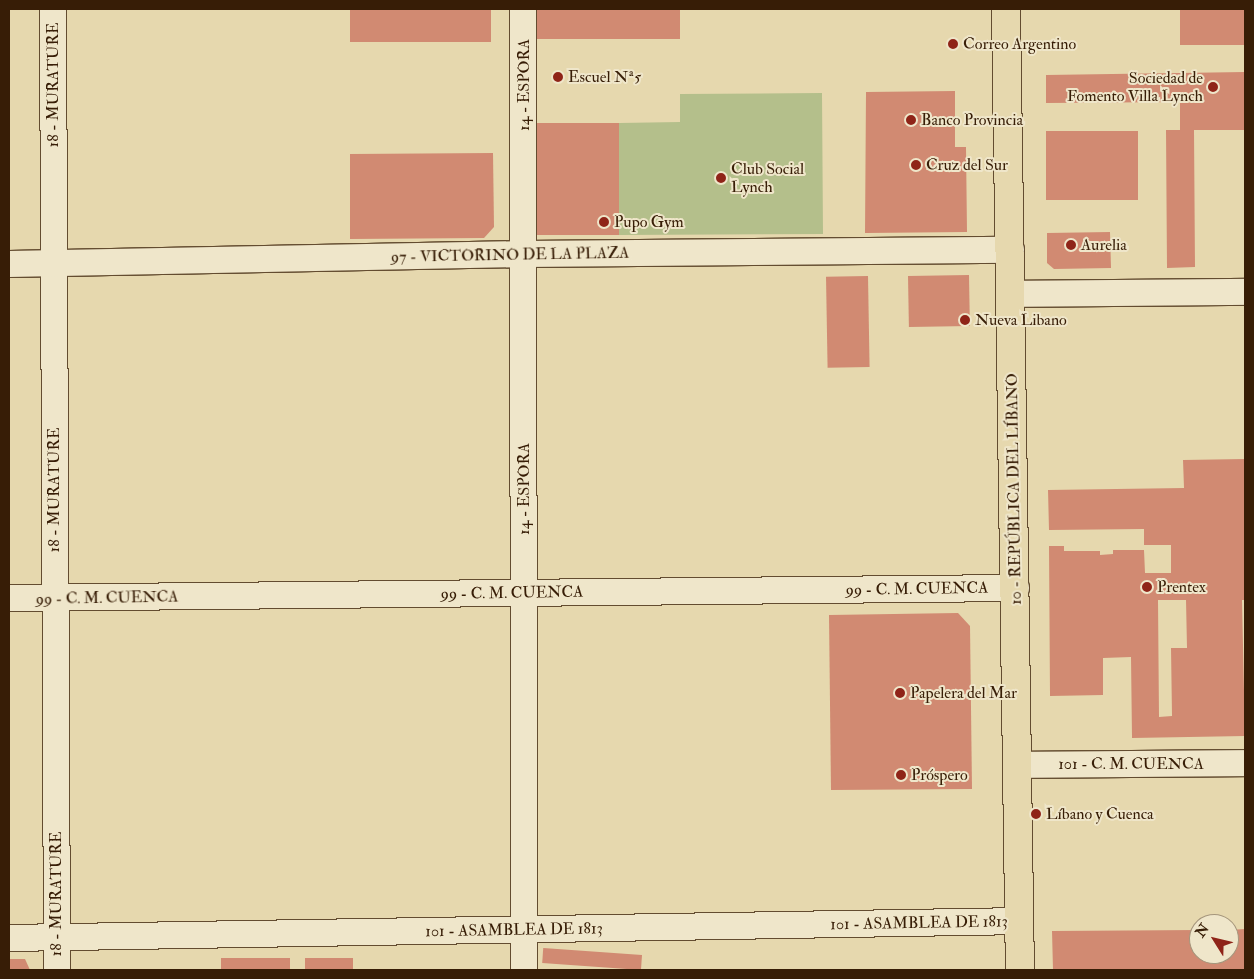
<!DOCTYPE html>
<meta charset="utf-8">
<style>
body{margin:0}
#map{position:relative;width:1254px;height:979px;overflow:hidden;background:#e6d8ae;font-family:"IM FELL Double Pica",serif}
div>[style]{position:absolute}
[style*='--x']{left:calc(var(--x)*1px);top:calc(var(--y)*1px);width:calc(var(--w)*1px);rotate:calc(var(--a)*1deg)}
.green>*{inset:0;background:#b4bf8b}
.building>*{inset:0;background:#d18a72;transform-origin:0 0}
.roads{filter:drop-shadow(1px 0 #634c30) drop-shadow(-1px 0 #634c30) drop-shadow(0 1px #634c30) drop-shadow(0 -1px #634c30)}
.minor>*{height:26px;margin:-13px;padding:0 13px;transform-origin:13px;border-radius:13px;background:#efe6ca}
.major>*{height:28px;margin:-14px;padding:0 14px;transform-origin:14px;border-radius:14px;background:#e6d8ae}
.dots>*{width:14px;height:14px;translate:-50% -50%;box-sizing:border-box;border:2px solid #efe6ca;border-radius:50%}
span{translate:-50% -50%;white-space:nowrap;text-align:center;line-height:1.15;-webkit-text-stroke:4px #efe6ca;paint-order:stroke}
.poi-label{font-size:16px;color:#371d06}
.left{translate:0 -50%;text-align:left}
.right{translate:-100% -50%;text-align:right}
.street-label{font-size:16px;color:#371d06}
.frame{position:absolute;inset:0;border:10px solid #371d06;pointer-events:none}
.north{position:absolute;left:1189px;top:914px;width:50px;height:50px;box-sizing:border-box;background:#efe6ca;border:1px solid #a5967c;border-radius:50%;rotate:306deg;font-size:14px;font-weight:700;line-height:20px;text-align:center;color:#371d06}
.north::after{content:'';display:block;margin:auto;width:18px;height:22px;background:#8f2418;clip-path:polygon(50% 0,100% 100%,50% 72%,0 100%)}
</style>
<div id="map">
<div class="green">
<div style="clip-path:polygon(822px 93px,823px 234px,619px 235px,619px 123px,680px 122px,680px 94px)"></div>
</div>
<div class="building">
<div style="left:350px;top:9px;width:141px;height:33px"></div>
<div style="left:535px;top:9px;width:145px;height:30px"></div>
<div style="left:1180px;top:9px;width:65px;height:36px"></div>
<div style="clip-path:polygon(1245px 72px,1245px 130px,1194px 130px,1195px 267px,1167px 268px,1166px 130px,1180px 130px,1180px 102px,1046px 103px,1046px 75px)"></div>
<div style="clip-path:polygon(955px 91px,955px 147px,966px 147px,967px 232px,865px 233px,866px 92px)"></div>
<div style="left:619px;top:123px;width:112px;height:83px;rotate:90deg"></div>
<div style="left:1046px;top:131px;width:92px;height:69px"></div>
<div style="clip-path:polygon(493px 153px,494px 227px,484px 238px,350px 239px,350px 154px)"></div>
<div style="clip-path:polygon(1110px 232px,1111px 268px,1054px 269px,1047px 263px,1047px 233px)"></div>
<div style="left:969px;top:275px;width:51px;height:61px;rotate:89deg"></div>
<div style="left:868px;top:276px;width:91px;height:42px;rotate:89deg"></div>
<div style="clip-path:polygon(evenodd,1245px 459px,1245px 600px,1242px 600px,1245px 736px,1132px 738px,1131px 657px,1103px 658px,1103px 695px,1050px 696px,1049px 546px,1064px 546px,1064px 551px,1100px 551px,1100px 555px,1113px 554px,1113px 550px,1144px 550px,1145px 573px,1171px 573px,1171px 545px,1144px 545px,1144px 529px,1049px 530px,1048px 490px,1184px 488px,1183px 460px,1245px 459px,1158px 600px,1186px 600px,1187px 648px,1171px 648px,1172px 716px,1159px 717px,1158px 600px)"></div>
<div style="clip-path:polygon(958px 613px,970px 626px,972px 789px,831px 790px,829px 615px)"></div>
<div style="clip-path:polygon(1245px 929px,1245px 970px,1053px 970px,1052px 931px,1199px 930px,1199px 954px,1229px 954px,1229px 930px)"></div>
<div style="left:642px;top:955px;width:15px;height:99px;rotate:94deg"></div>
<div style="left:290px;top:958px;width:12px;height:69px;rotate:90deg"></div>
<div style="left:305px;top:958px;width:48px;height:12px"></div>
<div style="clip-path:polygon(9px 959px,25px 959px,30px 970px,9px 970px)"></div>
</div>
<div class="roads">
<div class="minor">
<div style="--x:53;--y:9;--w:961;--a:89.76"></div>
<div style="--x:523;--y:9;--w:961;--a:89.94"></div>
<div style="--x:9;--y:264;--w:515;--a:-1.11"></div>
<div style="--x:524;--y:254;--w:487;--a:-0.5"></div>
<div style="--x:1011;--y:294;--w:234;--a:-0.5"></div>
<div style="--x:9;--y:598;--w:1007;--a:-0.57"></div>
<div style="--x:1017;--y:765;--w:228;--a:-0.5"></div>
<div style="--x:9;--y:938;--w:1010;--a:-0.96"></div>
</div>
<div class="major">
<div style="--x:1006;--y:9;--w:961;--a:89.17"></div>
</div>
</div>
<div class="dots">
<div style="left:953px;top:44px;background:#8f2418"></div>
<div style="left:558px;top:77px;background:#8f2418"></div>
<div style="left:1213px;top:87px;background:#8f2418"></div>
<div style="left:911px;top:120px;background:#8f2418"></div>
<div style="left:916px;top:165px;background:#8f2418"></div>
<div style="left:721px;top:178px;background:#8f2418"></div>
<div style="left:604px;top:222px;background:#8f2418"></div>
<div style="left:1071px;top:245px;background:#8f2418"></div>
<div style="left:965px;top:320px;background:#8f2418"></div>
<div style="left:1147px;top:587px;background:#8f2418"></div>
<div style="left:900px;top:693px;background:#8f2418"></div>
<div style="left:901px;top:775px;background:#8f2418"></div>
<div style="left:1036px;top:814px;background:#8f2418"></div>
</div>
<div class="poi-label">
<span class="left" style="left:963px;top:44px">Correo Argentino</span>
<span class="left" style="left:568px;top:77px">Escuel Nª5</span>
<span class="right" style="left:1203px;top:87px">Sociedad de<br>Fomento Villa Lynch</span>
<span class="left" style="left:921px;top:120px">Banco Provincia</span>
<span class="left" style="left:926px;top:165px">Cruz del Sur</span>
<span class="left" style="left:731px;top:178px">Club Social<br>Lynch</span>
<span class="left" style="left:614px;top:222px">Pupo Gym</span>
<span class="left" style="left:1081px;top:245px">Aurelia</span>
<span class="left" style="left:975px;top:320px">Nueva Libano</span>
<span class="left" style="left:1157px;top:587px">Prentex</span>
<span class="left" style="left:910px;top:693px">Papelera del Mar</span>
<span class="left" style="left:911px;top:775px">Próspero</span>
<span class="left" style="left:1046px;top:814px">Líbano y Cuenca</span>
</div>
<div class="street-label">
<span style="left:53px;top:85px;rotate:-90deg">18 - MURATURE</span>
<span style="left:524px;top:85px;rotate:-90deg">14 - ESPORA</span>
<span style="left:510px;top:255px;rotate:-1deg">97 - VICTORINO DE LA PLAZA</span>
<span style="left:524px;top:489px;rotate:-90deg">14 - ESPORA</span>
<span style="left:1014px;top:489px;rotate:-91deg">10 - REPÚBLICA DEL LÍBANO</span>
<span style="left:54px;top:490px;rotate:-90deg">18 - MURATURE</span>
<span style="left:917px;top:589px;rotate:-1deg">99 - C. M. CUENCA</span>
<span style="left:512px;top:593px;rotate:-1deg">99 - C. M. CUENCA</span>
<span style="left:107px;top:598px;rotate:-1deg">99 - C. M. CUENCA</span>
<span style="left:1131px;top:764px">101 - C. M. CUENCA</span>
<span style="left:56px;top:894px;rotate:-90deg">18 - MURATURE</span>
<span style="left:919px;top:923px;rotate:-1deg">101 - ASAMBLEA DE 1813</span>
<span style="left:514px;top:930px;rotate:-1deg">101 - ASAMBLEA DE 1813</span>
</div>
<div class="frame"></div>
<div class="north">N</div>
</div>
